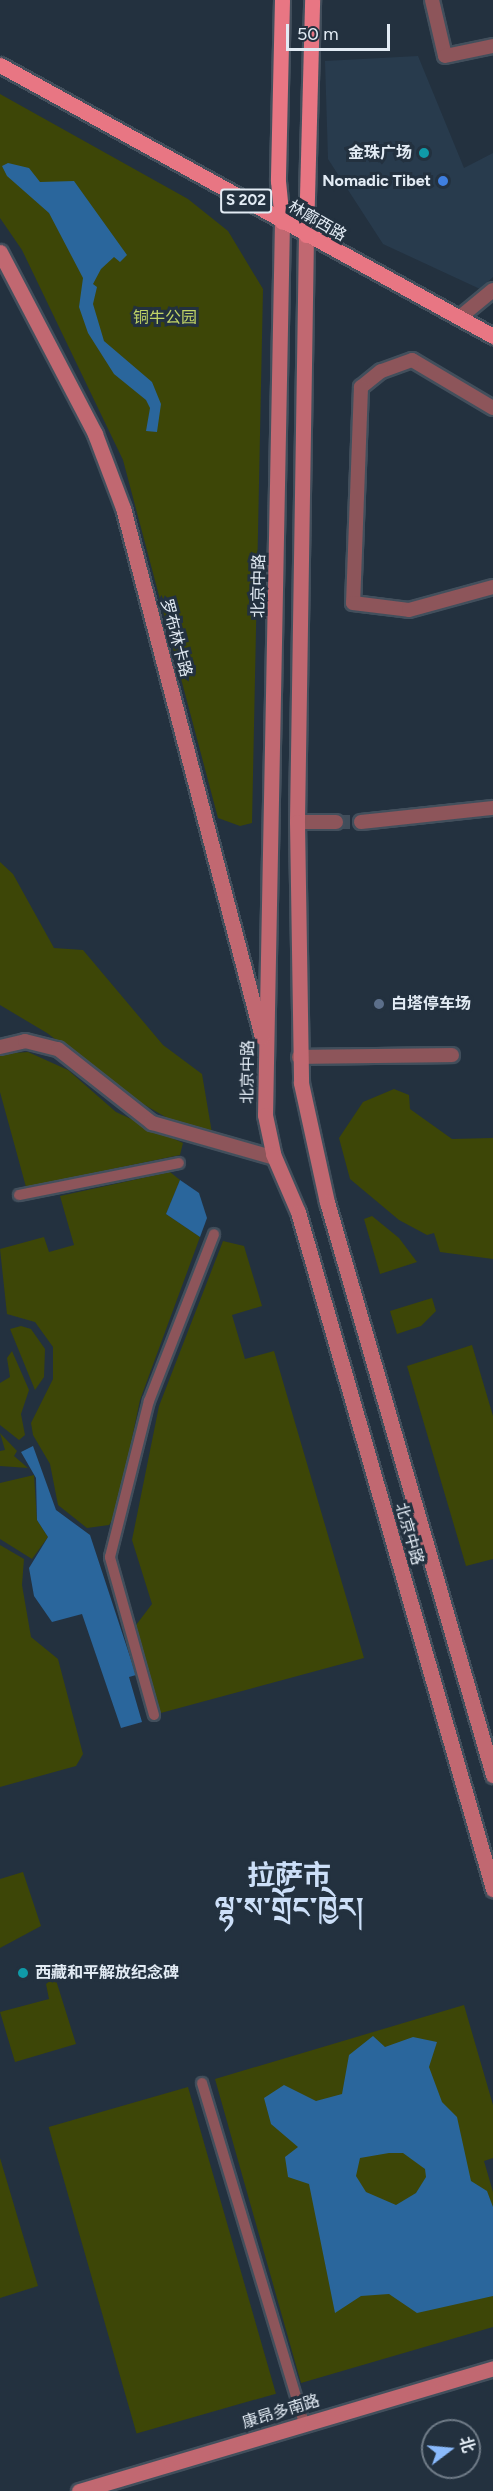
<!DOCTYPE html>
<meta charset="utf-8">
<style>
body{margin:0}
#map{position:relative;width:493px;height:2491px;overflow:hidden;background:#23313f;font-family:Figtree,"Noto Sans SC","Noto Serif Tibetan",sans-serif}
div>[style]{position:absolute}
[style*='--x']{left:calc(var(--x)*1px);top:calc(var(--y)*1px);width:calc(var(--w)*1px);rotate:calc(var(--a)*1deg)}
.built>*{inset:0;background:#283b4d}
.green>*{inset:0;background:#3d4607;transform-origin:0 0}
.water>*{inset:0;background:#2a669c}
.minor-tunnel>*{height:14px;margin-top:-7px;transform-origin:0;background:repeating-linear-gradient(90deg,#404d5a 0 14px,transparent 0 21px)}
.roads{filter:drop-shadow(2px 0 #424f5c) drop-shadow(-2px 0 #424f5c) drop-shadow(0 2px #424f5c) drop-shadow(0 -2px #424f5c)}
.pedestrian>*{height:10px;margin:-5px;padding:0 5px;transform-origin:5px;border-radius:5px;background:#8d555a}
.minor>*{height:14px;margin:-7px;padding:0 7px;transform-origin:7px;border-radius:7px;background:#8d555a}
.secondary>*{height:15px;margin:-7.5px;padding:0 7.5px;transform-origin:7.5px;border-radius:7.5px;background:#c16871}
.primary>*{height:15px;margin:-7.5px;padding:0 7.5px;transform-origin:7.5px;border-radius:7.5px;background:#e87683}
.dots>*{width:16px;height:16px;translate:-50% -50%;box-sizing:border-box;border:3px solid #23313f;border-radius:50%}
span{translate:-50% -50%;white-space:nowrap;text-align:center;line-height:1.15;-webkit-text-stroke:6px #23313f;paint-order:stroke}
.shield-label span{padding:2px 4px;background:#23313f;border:2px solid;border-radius:4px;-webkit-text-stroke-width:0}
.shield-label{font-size:15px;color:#e2ebf4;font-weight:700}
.poi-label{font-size:16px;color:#e2ebf4;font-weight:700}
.right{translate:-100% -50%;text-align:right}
.left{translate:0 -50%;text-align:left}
.street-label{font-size:16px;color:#e2ebf4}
.park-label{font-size:16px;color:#c1d467}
.town-label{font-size:28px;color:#ccdff8;font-weight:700}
.north{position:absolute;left:421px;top:2419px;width:60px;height:60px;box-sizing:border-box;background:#23313f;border:2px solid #6f7b87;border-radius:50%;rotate:74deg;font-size:16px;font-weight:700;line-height:24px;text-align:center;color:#e2ebf4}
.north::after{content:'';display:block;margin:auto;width:21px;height:27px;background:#8abafc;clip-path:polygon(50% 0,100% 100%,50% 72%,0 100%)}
.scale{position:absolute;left:286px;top:24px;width:104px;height:27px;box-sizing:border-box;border:3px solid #e2ebf4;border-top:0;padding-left:8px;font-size:18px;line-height:21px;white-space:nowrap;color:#e2ebf4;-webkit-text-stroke:4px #23313f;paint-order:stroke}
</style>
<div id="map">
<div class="built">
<div style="clip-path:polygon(418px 56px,464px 168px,493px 153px,493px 277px,480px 289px,383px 244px,328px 159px,325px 61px)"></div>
</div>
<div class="green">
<div style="clip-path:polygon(0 94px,188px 199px,228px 231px,263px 289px,252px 823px,240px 826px,218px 818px,123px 460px,22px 250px,0 218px)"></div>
<div style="clip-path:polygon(0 862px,13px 874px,54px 948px,83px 950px,163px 1045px,202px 1074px,212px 1133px,169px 1119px,136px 1100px,47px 1033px,0 1005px)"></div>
<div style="clip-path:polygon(28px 1052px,68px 1070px,116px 1112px,183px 1143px,180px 1155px,26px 1187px,0 1092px,0 1054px)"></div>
<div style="clip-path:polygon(394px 1089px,409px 1095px,410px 1109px,452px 1139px,493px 1138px,493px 1259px,440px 1252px,434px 1233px,427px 1235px,399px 1220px,350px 1179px,339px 1138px,363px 1102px)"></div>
<div style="clip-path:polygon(170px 1172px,180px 1180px,166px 1214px,200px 1237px,140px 1400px,116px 1515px,109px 1525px,87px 1528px,58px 1505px,50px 1464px,33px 1435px,31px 1423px,53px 1379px,53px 1347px,35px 1322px,7px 1314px,0 1249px,44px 1237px,49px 1252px,74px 1245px,60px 1196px)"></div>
<div style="clip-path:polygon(372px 1216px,399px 1238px,417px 1262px,380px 1274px,364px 1219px)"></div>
<div style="clip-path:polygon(223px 1241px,244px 1246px,262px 1306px,232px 1315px,245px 1359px,274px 1351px,364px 1658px,157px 1714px,133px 1629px,152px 1604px,132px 1540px,159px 1406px)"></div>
<div style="clip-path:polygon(432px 1298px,436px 1311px,421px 1326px,397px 1334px,390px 1311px)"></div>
<div style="clip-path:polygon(21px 1326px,31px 1329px,45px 1349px,44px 1377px,35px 1390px,10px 1329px)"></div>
<div style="clip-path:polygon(472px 1345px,493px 1416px,493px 1559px,466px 1566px,407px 1366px)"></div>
<div style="clip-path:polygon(12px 1351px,29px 1390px,21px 1414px,25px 1435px,19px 1440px,0 1425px,0 1383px,10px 1377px,7px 1358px)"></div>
<div style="clip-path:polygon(0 1433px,17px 1451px,14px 1456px,28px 1468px,0 1466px,0 1451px,5px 1450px)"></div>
<div style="clip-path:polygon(34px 1475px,37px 1520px,48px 1537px,32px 1559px,0 1539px,0 1483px)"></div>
<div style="clip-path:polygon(0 1545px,24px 1559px,22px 1585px,31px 1637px,58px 1659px,83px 1754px,76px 1766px,0 1787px)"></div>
<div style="clip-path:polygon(23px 1872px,41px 1926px,0 1948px,0 1879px)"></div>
<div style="clip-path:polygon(55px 1977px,76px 2044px,15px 2062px,0 2012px,49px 1999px,46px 1984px)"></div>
<div style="clip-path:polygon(464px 2005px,493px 2105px,493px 2158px,484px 2161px,493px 2192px,493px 2327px,301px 2383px,215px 2079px)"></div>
<div style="left:188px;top:2087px;width:319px;height:145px;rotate:74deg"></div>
<div style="clip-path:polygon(0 2158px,38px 2286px,0 2298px)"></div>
</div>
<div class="water">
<div style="clip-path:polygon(8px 163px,29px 168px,40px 182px,74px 181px,127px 255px,120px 262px,114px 257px,101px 269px,93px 284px,97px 287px,93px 304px,104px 341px,152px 382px,161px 404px,157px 432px,146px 431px,150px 408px,146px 400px,114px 374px,88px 333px,79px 307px,83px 278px,49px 213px,7px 176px,2px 166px)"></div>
<div style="clip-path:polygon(180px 1180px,199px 1193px,207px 1218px,200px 1237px,166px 1214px)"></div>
<div style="clip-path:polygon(33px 1446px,56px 1510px,90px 1535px,136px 1675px,129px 1677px,142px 1722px,121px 1728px,82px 1614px,52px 1622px,34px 1596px,29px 1568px,48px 1537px,37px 1520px,36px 1478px,21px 1452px)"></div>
<div style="clip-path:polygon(evenodd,373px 2036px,385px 2047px,413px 2037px,437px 2042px,429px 2067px,442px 2102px,457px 2117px,471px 2181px,487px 2191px,493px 2207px,493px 2296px,417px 2313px,389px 2294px,361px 2296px,335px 2313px,309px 2184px,288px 2177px,285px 2157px,298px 2147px,271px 2124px,264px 2098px,284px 2085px,316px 2101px,342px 2094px,349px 2055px,373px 2036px,389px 2153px,403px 2153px,425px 2169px,426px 2177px,416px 2193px,396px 2205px,366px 2192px,356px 2176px,360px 2158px,389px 2153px)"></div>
</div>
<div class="minor-tunnel">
<div style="--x:336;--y:822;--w:25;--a:0"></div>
</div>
<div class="roads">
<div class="pedestrian">
<div style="--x:19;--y:1195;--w:163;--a:-11.3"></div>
<div style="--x:154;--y:1715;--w:164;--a:-105.6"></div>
<div style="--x:110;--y:1557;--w:161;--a:-76"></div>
<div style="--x:149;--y:1401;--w:179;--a:-68.7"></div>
<div style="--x:202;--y:2083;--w:355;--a:73.3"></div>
</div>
<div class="minor">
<div style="--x:432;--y:0;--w:57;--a:76.9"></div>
<div style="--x:445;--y:56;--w:49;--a:-11.8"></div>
<div style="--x:459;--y:318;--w:44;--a:-39.5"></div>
<div style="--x:493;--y:408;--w:94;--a:-149.3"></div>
<div style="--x:412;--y:360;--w:33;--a:160"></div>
<div style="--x:381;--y:371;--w:26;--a:141"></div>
<div style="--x:361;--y:387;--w:216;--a:92.1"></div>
<div style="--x:353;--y:603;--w:56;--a:7.1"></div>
<div style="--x:409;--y:610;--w:87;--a:-15.3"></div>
<div style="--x:297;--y:822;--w:39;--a:0"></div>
<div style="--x:361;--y:822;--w:133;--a:-6.1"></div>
<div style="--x:0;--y:1047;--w:26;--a:-13"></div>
<div style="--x:25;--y:1041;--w:34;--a:14"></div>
<div style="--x:58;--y:1049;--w:120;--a:38.2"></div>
<div style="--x:152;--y:1123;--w:128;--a:15.9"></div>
<div style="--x:299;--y:1057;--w:153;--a:-0.7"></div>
</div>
<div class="secondary">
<div style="--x:282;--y:222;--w:893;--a:91.09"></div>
<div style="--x:265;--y:1115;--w:40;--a:78"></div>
<div style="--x:273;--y:1154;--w:63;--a:66.7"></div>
<div style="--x:298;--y:1212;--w:705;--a:73.93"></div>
<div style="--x:306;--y:235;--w:587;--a:90.88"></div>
<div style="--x:297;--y:822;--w:261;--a:89.1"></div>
<div style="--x:301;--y:1083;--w:122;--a:77.7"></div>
<div style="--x:327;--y:1202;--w:597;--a:73.84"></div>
<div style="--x:0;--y:252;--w:205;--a:62.4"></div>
<div style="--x:95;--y:434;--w:79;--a:69.3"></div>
<div style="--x:123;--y:508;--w:547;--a:75.28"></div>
<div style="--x:79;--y:2491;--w:432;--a:-16.5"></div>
</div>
<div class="primary">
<div style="--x:282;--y:0;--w:181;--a:91.3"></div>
<div style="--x:278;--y:181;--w:41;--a:84.4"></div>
<div style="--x:0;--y:65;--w:563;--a:28.8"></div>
<div style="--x:306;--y:235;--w:235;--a:-88.5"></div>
</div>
</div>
<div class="dots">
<div style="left:424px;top:153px;background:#0f9aa8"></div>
<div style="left:443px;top:181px;background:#3f7fe0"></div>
<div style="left:379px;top:1004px;background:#5c6f8a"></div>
<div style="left:23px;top:1973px;background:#0f9aa8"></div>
</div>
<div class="shield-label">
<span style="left:246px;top:201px">S 202</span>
</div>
<div class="poi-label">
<span class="right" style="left:412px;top:153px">金珠广场</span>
<span class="right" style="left:431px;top:181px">Nomadic Tibet</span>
<span class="left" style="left:391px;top:1004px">白塔停车场</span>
<span class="left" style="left:35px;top:1973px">西藏和平解放纪念碑</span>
</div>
<div class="street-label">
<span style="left:317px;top:221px;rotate:30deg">林廓西路</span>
<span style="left:259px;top:586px;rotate:-89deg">北京中路</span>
<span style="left:176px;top:638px;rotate:75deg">罗布林卡路</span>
<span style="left:248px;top:1072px;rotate:-89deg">北京中路</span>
<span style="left:409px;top:1534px;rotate:74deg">北京中路</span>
<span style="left:281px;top:2412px;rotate:-17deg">康昂多南路</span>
</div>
<div class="park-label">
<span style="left:165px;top:318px">铜牛公园</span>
</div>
<div class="town-label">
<span style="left:289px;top:1891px">拉萨市<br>ལྷ་ས་གྲོང་ཁྱེར།</span>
</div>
<div class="north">北</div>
<div class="scale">50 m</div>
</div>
